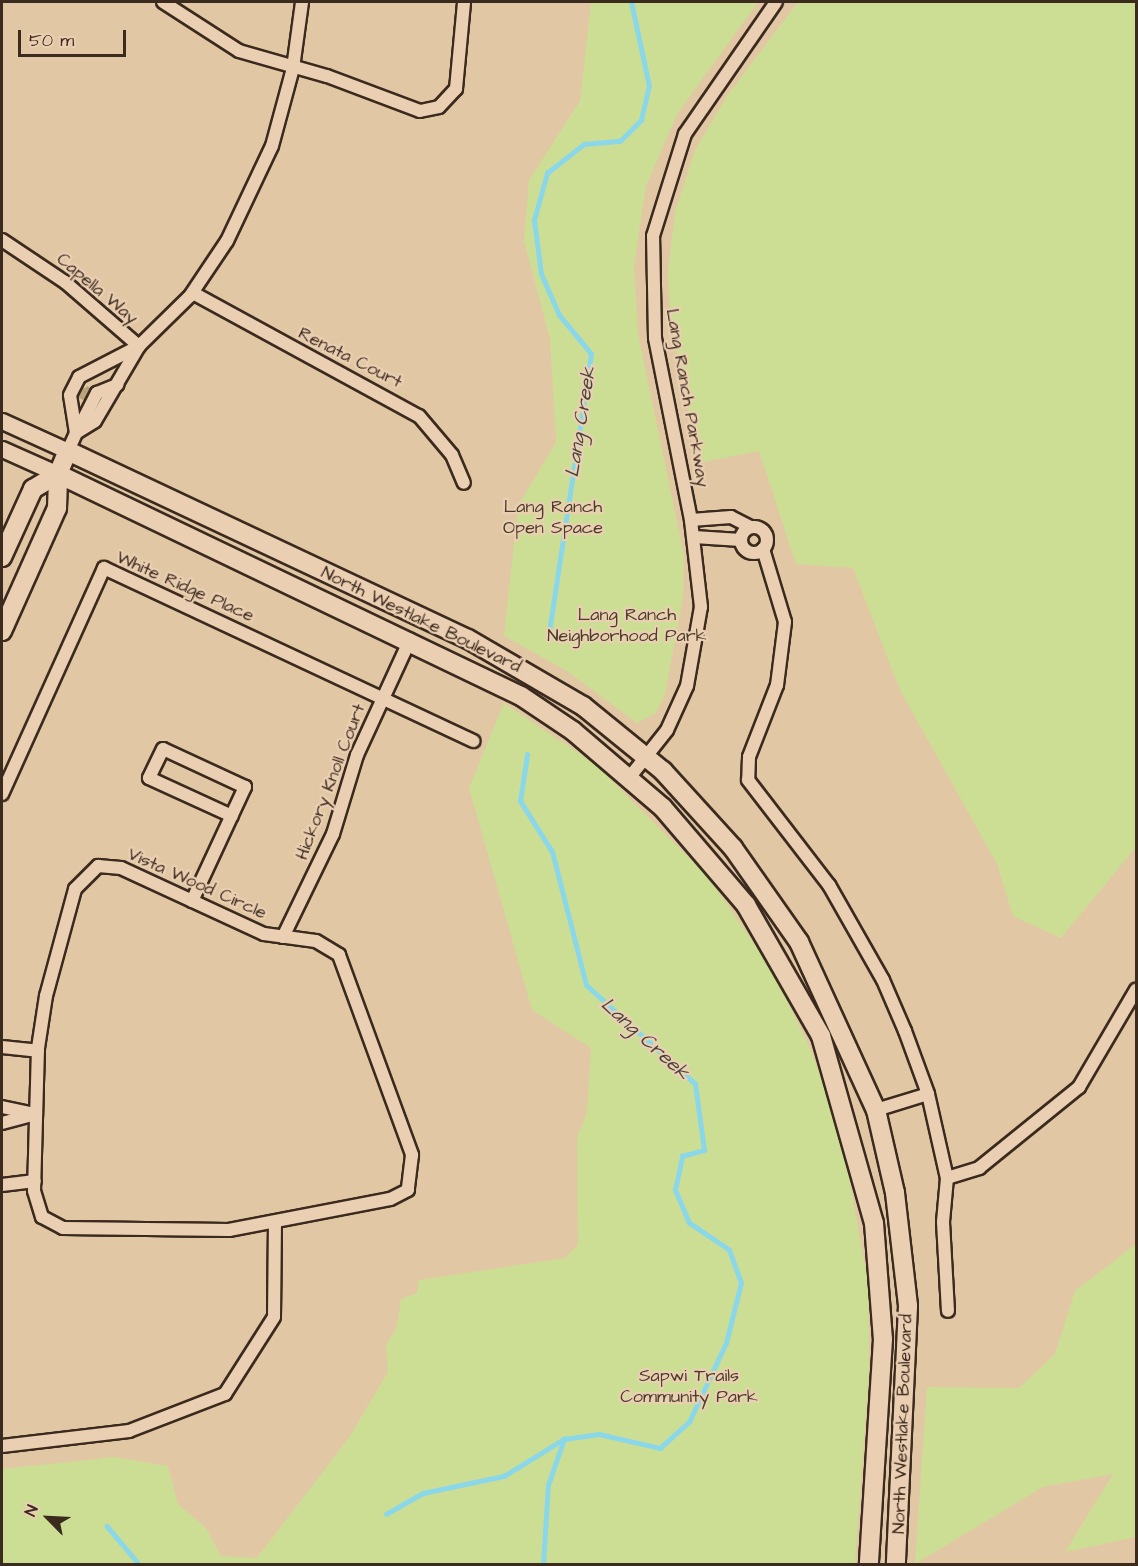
<!DOCTYPE html>
<style>
body{margin:0}
#map{position:relative;width:1138px;height:1566px;overflow:hidden;background:#e2c7a4;font-family:"Architects Daughter",sans-serif}
div>[style]{position:absolute}
[style*='--x']{left:calc(var(--x)*1px);top:calc(var(--y)*1px);width:calc(var(--w)*1px);rotate:calc(var(--a)*1deg)}
.green>*{inset:0;background:#ccde93}
.shadow>*{inset:0;background:#0003}
.stream>*{height:4.5px;margin:-2.25px;padding:0 2.25px;transform-origin:2.25px;border-radius:2.25px;background:#8bd7ea}
.building>*{inset:0;background:#bba479}
.roads{filter:drop-shadow(2px 0 #3b2a1e) drop-shadow(-2px 0 #3b2a1e) drop-shadow(0 2px #3b2a1e) drop-shadow(0 -2px #3b2a1e)}
.minor>*{height:12px;margin:-6px;padding:0 6px;transform-origin:6px;border-radius:6px;background:#ebcfb2}
.minor>.ring{margin:-6px;padding:0;box-sizing:content-box;background:none;border:12px solid #ebcfb2;border-radius:50%}
.tertiary>*{height:15px;margin:-7.5px;padding:0 7.5px;transform-origin:7.5px;border-radius:7.5px;background:#ebcfb2}
.secondary>*{height:18px;margin:-9px;padding:0 9px;transform-origin:9px;border-radius:9px;background:#ebcfb2}
span{translate:-50% -50%;white-space:nowrap;text-align:center;line-height:1.15;-webkit-text-stroke:4.5px #ebcfb2;paint-order:stroke}
.street-label{font-size:18px;color:#3b2a1e}
.park-label{font-size:18px;color:#4a3c2a}
.water-label{font-size:20px;color:#47443d;font-style:italic}
.frame{position:absolute;inset:0;border:3px solid #3b2a1e;pointer-events:none}
.north{position:absolute;left:18px;top:1488px;width:60px;height:60px;-webkit-text-stroke:4px #ebcfb2;paint-order:stroke;rotate:294deg;font-size:16px;font-weight:700;line-height:24px;text-align:center;color:#3b2a1e}
.north::after{content:'';display:block;margin:auto;width:21px;height:27px;background:#3b2a1e;clip-path:polygon(50% 0,100% 100%,50% 72%,0 100%)}
.scale{position:absolute;left:18px;top:30px;width:108px;height:27px;box-sizing:border-box;border:3px solid #3b2a1e;border-top:0;padding-left:8px;font-size:18px;line-height:21px;white-space:nowrap;color:#3b2a1e;-webkit-text-stroke:4px #ebcfb2;paint-order:stroke}
</style>
<div id="map">
<div class="green">
<div style="clip-path:polygon(591px 2px,758px 2px,677px 114px,646px 186px,634px 265px,638px 334px,684px 555px,683px 598px,665px 694px,656px 713px,637px 723px,567px 671px,504px 636px,518px 506px,556px 442px,550px 339px,524px 241px,529px 180px,580px 101px)"></div>
<div style="clip-path:polygon(798px 2px,1136px 2px,1136px 847px,1061px 938px,1013px 916px,997px 864px,900px 690px,853px 568px,796px 564px,759px 451px,699px 463px,671px 328px,668px 273px,675px 212px,695px 150px,727px 96px)"></div>
<div style="clip-path:polygon(504px 703px,595px 764px,708px 877px,771px 968px,809px 1046px,840px 1128px,868px 1283px,869px 1371px,855px 1564px,2px 1564px,2px 1469px,115px 1457px,168px 1466px,178px 1504px,206px 1528px,221px 1556px,257px 1558px,350px 1436px,388px 1372px,386px 1345px,397px 1327px,401px 1299px,417px 1293px,419px 1280px,565px 1258px,578px 1245px,577px 1138px,587px 1112px,591px 1048px,532px 1010px,469px 788px)"></div>
<div style="clip-path:polygon(1136px 1244px,1136px 1537px,1065px 1552px,1113px 1474px,1043px 1487px,915px 1564px,927px 1387px,1019px 1388px,1055px 1354px,1075px 1291px)"></div>
</div>
<div class="shadow">
<div style="clip-path:polygon(87px 386px,103px 397px,100px 403px,80px 396px)"></div>
</div>
<div class="stream">
<div style="--x:549;--y:632;--w:281;--a:-81.4"></div>
<div style="--x:591;--y:354;--w:50;--a:-129.4"></div>
<div style="--x:559;--y:315;--w:45;--a:-113.7"></div>
<div style="--x:541;--y:274;--w:54;--a:-97.4"></div>
<div style="--x:534;--y:220;--w:49;--a:-74.5"></div>
<div style="--x:547;--y:173;--w:47;--a:-38.1"></div>
<div style="--x:584;--y:144;--w:36;--a:-5"></div>
<div style="--x:620;--y:141;--w:30;--a:-45"></div>
<div style="--x:641;--y:120;--w:35;--a:-77"></div>
<div style="--x:649;--y:86;--w:86;--a:-102.1"></div>
<div style="--x:386;--y:1514;--w:43;--a:-29.6"></div>
<div style="--x:423;--y:1493;--w:83;--a:-11.9"></div>
<div style="--x:504;--y:1476;--w:70;--a:-31.7"></div>
<div style="--x:564;--y:1439;--w:35;--a:-8"></div>
<div style="--x:599;--y:1434;--w:63;--a:12.9"></div>
<div style="--x:660;--y:1448;--w:39;--a:-42"></div>
<div style="--x:689;--y:1422;--w:87;--a:-64.9"></div>
<div style="--x:726;--y:1343;--w:62;--a:-76"></div>
<div style="--x:741;--y:1283;--w:35;--a:-110"></div>
<div style="--x:729;--y:1250;--w:48;--a:-146"></div>
<div style="--x:689;--y:1223;--w:36;--a:-113"></div>
<div style="--x:675;--y:1190;--w:35;--a:-78"></div>
<div style="--x:682;--y:1156;--w:23;--a:-15"></div>
<div style="--x:704;--y:1150;--w:67;--a:-97.8"></div>
<div style="--x:695;--y:1084;--w:147;--a:-137.8"></div>
<div style="--x:586;--y:985;--w:137;--a:-104.3"></div>
<div style="--x:552;--y:852;--w:60;--a:-122.1"></div>
<div style="--x:520;--y:801;--w:47;--a:-81.3"></div>
<div style="--x:107;--y:1526;--w:50;--a:49.9"></div>
<div style="--x:543;--y:1564;--w:79;--a:-86.4"></div>
<div style="--x:548;--y:1485;--w:49;--a:-70.8"></div>
</div>
<div class="building">
<div style="clip-path:polygon(83px 387px,102px 399px,98px 407px,77px 397px)"></div>
</div>
<div class="roads">
<div class="minor">
<div style="--x:163;--y:2;--w:90;--a:32.8"></div>
<div style="--x:239;--y:51;--w:91;--a:15.9"></div>
<div style="--x:327;--y:76;--w:99;--a:20.6"></div>
<div style="--x:420;--y:111;--w:19;--a:-12"></div>
<div style="--x:439;--y:107;--w:25;--a:-47"></div>
<div style="--x:456;--y:89;--w:87;--a:-84.7"></div>
<div style="--x:2;--y:240;--w:76;--a:33.7"></div>
<div style="--x:65;--y:282;--w:98;--a:40.9"></div>
<div style="--x:193;--y:293;--w:257;--a:28.6"></div>
<div style="--x:419;--y:416;--w:51;--a:49.8"></div>
<div style="--x:452;--y:455;--w:30;--a:67"></div>
<div style="--x:77;--y:432;--w:44;--a:-62.9"></div>
<div style="--x:97;--y:393;--w:22;--a:-22"></div>
<div style="--x:76;--y:433;--w:38;--a:-99"></div>
<div style="--x:70;--y:395;--w:20;--a:-63"></div>
<div style="--x:79;--y:377;--w:68;--a:-27.3"></div>
<div style="--x:139;--y:346;--w:71;--a:-44.4"></div>
<div style="--x:190;--y:296;--w:66;--a:-56.1"></div>
<div style="--x:227;--y:241;--w:105;--a:-64.7"></div>
<div style="--x:272;--y:146;--w:81;--a:-74.9"></div>
<div style="--x:293;--y:68;--w:67;--a:-82.2"></div>
<div style="--x:68;--y:451;--w:20;--a:-66"></div>
<div style="--x:76;--y:433;--w:22;--a:-32"></div>
<div style="--x:95;--y:421;--w:87;--a:-59.6"></div>
<div style="--x:691;--y:520;--w:40;--a:-4.3"></div>
<div style="--x:731;--y:517;--w:22;--a:27"></div>
<div class="ring" style="left:741px;top:527px;width:14px;height:14px"></div>
<div style="--x:694;--y:537;--w:47;--a:3.7"></div>
<div style="--x:763;--y:549;--w:76;--a:73.2"></div>
<div style="--x:785;--y:622;--w:64;--a:97.2"></div>
<div style="--x:777;--y:685;--w:77;--a:111.3"></div>
<div style="--x:749;--y:757;--w:23;--a:92"></div>
<div style="--x:748;--y:780;--w:133;--a:52.4"></div>
<div style="--x:829;--y:885;--w:109;--a:60.4"></div>
<div style="--x:883;--y:980;--w:56;--a:66.7"></div>
<div style="--x:905;--y:1031;--w:67;--a:69.9"></div>
<div style="--x:928;--y:1094;--w:86;--a:77.3"></div>
<div style="--x:947;--y:1178;--w:44;--a:95.2"></div>
<div style="--x:943;--y:1222;--w:89;--a:86.8"></div>
<div style="--x:629;--y:778;--w:61;--a:-51.6"></div>
<div style="--x:667;--y:730;--w:48;--a:-65.6"></div>
<div style="--x:687;--y:686;--w:80;--a:-80"></div>
<div style="--x:701;--y:607;--w:88;--a:-96.6"></div>
<div style="--x:691;--y:520;--w:186;--a:-101.2"></div>
<div style="--x:655;--y:338;--w:102;--a:-91.1"></div>
<div style="--x:653;--y:236;--w:107;--a:-72.6"></div>
<div style="--x:685;--y:134;--w:160;--a:-55.4"></div>
<div style="--x:2;--y:794;--w:248;--a:-65.7"></div>
<div style="--x:104;--y:568;--w:408;--a:25.1"></div>
<div style="--x:98;--y:866;--w:23;--a:5"></div>
<div style="--x:121;--y:868;--w:157;--a:24.8"></div>
<div style="--x:264;--y:934;--w:52;--a:7.7"></div>
<div style="--x:316;--y:941;--w:27;--a:31"></div>
<div style="--x:339;--y:955;--w:213;--a:69.9"></div>
<div style="--x:412;--y:1155;--w:35;--a:97"></div>
<div style="--x:408;--y:1190;--w:20;--a:153"></div>
<div style="--x:390;--y:1199;--w:164;--a:169.1"></div>
<div style="--x:229;--y:1230;--w:166;--a:-179.3"></div>
<div style="--x:63;--y:1228;--w:24;--a:-152"></div>
<div style="--x:42;--y:1217;--w:27;--a:-107"></div>
<div style="--x:34;--y:1191;--w:143;--a:-88.4"></div>
<div style="--x:38;--y:1048;--w:53;--a:-81.3"></div>
<div style="--x:46;--y:996;--w:111;--a:-74.8"></div>
<div style="--x:75;--y:889;--w:33;--a:-45"></div>
<div style="--x:192;--y:901;--w:126;--a:-65.1"></div>
<div style="--x:245;--y:787;--w:90;--a:-155.1"></div>
<div style="--x:163;--y:749;--w:32;--a:116"></div>
<div style="--x:149;--y:778;--w:91;--a:24.6"></div>
<div style="--x:283;--y:937;--w:114;--a:-64.1"></div>
<div style="--x:333;--y:834;--w:83;--a:-73.1"></div>
<div style="--x:357;--y:755;--w:127;--a:-65.3"></div>
<div style="--x:2;--y:1047;--w:36;--a:6"></div>
<div style="--x:2;--y:1107;--w:35;--a:12"></div>
<div style="--x:876;--y:1110;--w:54;--a:-17.1"></div>
<div style="--x:2;--y:1123;--w:35;--a:-15"></div>
<div style="--x:947;--y:1178;--w:34;--a:-17"></div>
<div style="--x:979;--y:1168;--w:129;--a:-39"></div>
<div style="--x:1079;--y:1087;--w:113;--a:-59.6"></div>
<div style="--x:2;--y:1185;--w:33;--a:-7"></div>
<div style="--x:2;--y:1446;--w:128;--a:-6.7"></div>
<div style="--x:129;--y:1431;--w:103;--a:-21.1"></div>
<div style="--x:225;--y:1394;--w:91;--a:-57.5"></div>
<div style="--x:274;--y:1317;--w:95;--a:-89.4"></div>
</div>
<div class="tertiary">
<div style="--x:2;--y:421;--w:72;--a:24.4"></div>
<div style="--x:2;--y:449;--w:61;--a:24.1"></div>
</div>
<div class="secondary">
<div style="--x:58;--y:474;--w:513;--a:25.62"></div>
<div style="--x:521;--y:696;--w:63;--a:33.9"></div>
<div style="--x:573;--y:731;--w:118;--a:40.5"></div>
<div style="--x:663;--y:808;--w:128;--a:49.4"></div>
<div style="--x:746;--y:905;--w:151;--a:60.2"></div>
<div style="--x:821;--y:1036;--w:194;--a:74.2"></div>
<div style="--x:874;--y:1223;--w:116;--a:85.6"></div>
<div style="--x:883;--y:1339;--w:225;--a:93.6"></div>
<div style="--x:2;--y:557;--w:75;--a:-65.5"></div>
<div style="--x:33;--y:489;--w:29;--a:-31"></div>
<div style="--x:2;--y:631;--w:135;--a:-65.9"></div>
<div style="--x:57;--y:508;--w:34;--a:-88"></div>
<div style="--x:58;--y:474;--w:25;--a:-67"></div>
<div style="--x:68;--y:451;--w:442;--a:25.2"></div>
<div style="--x:468;--y:639;--w:133;--a:30.2"></div>
<div style="--x:583;--y:706;--w:103;--a:39.1"></div>
<div style="--x:663;--y:771;--w:104;--a:47.7"></div>
<div style="--x:733;--y:848;--w:115;--a:54.9"></div>
<div style="--x:799;--y:942;--w:185;--a:65.4"></div>
<div style="--x:876;--y:1110;--w:85;--a:77.1"></div>
<div style="--x:895;--y:1193;--w:114;--a:83.4"></div>
<div style="--x:908;--y:1306;--w:258;--a:92.7"></div>
</div>
</div>
<div class="street-label">
<span style="left:97px;top:289px;rotate:40deg">Capella Way</span>
<span style="left:350px;top:358px;rotate:27deg">Renata Court</span>
<span style="left:687px;top:398px;rotate:80deg">Lang Ranch Parkway</span>
<span style="left:185px;top:587px;rotate:24deg">White Ridge Place</span>
<span style="left:421px;top:620px;rotate:26deg">North Westlake Boulevard</span>
<span style="left:331px;top:782px;rotate:-69deg">Hickory Knoll Court</span>
<span style="left:197px;top:884px;rotate:24deg">Vista Wood Circle</span>
<span style="left:903px;top:1424px;rotate:-88deg">North Westlake Boulevard</span>
</div>
<div class="park-label">
<span style="left:553px;top:518px">Lang Ranch<br>Open Space</span>
<span style="left:627px;top:626px">Lang Ranch<br>Neighborhood Park</span>
<span style="left:689px;top:1387px">Sapwi Trails<br>Community Park</span>
</div>
<div class="water-label">
<span style="left:581px;top:422px;rotate:-81deg">Lang Creek</span>
<span style="left:645px;top:1039px;rotate:42deg">Lang Creek</span>
</div>
<div class="frame"></div>
<div class="north">N</div>
<div class="scale">50 m</div>
</div>
